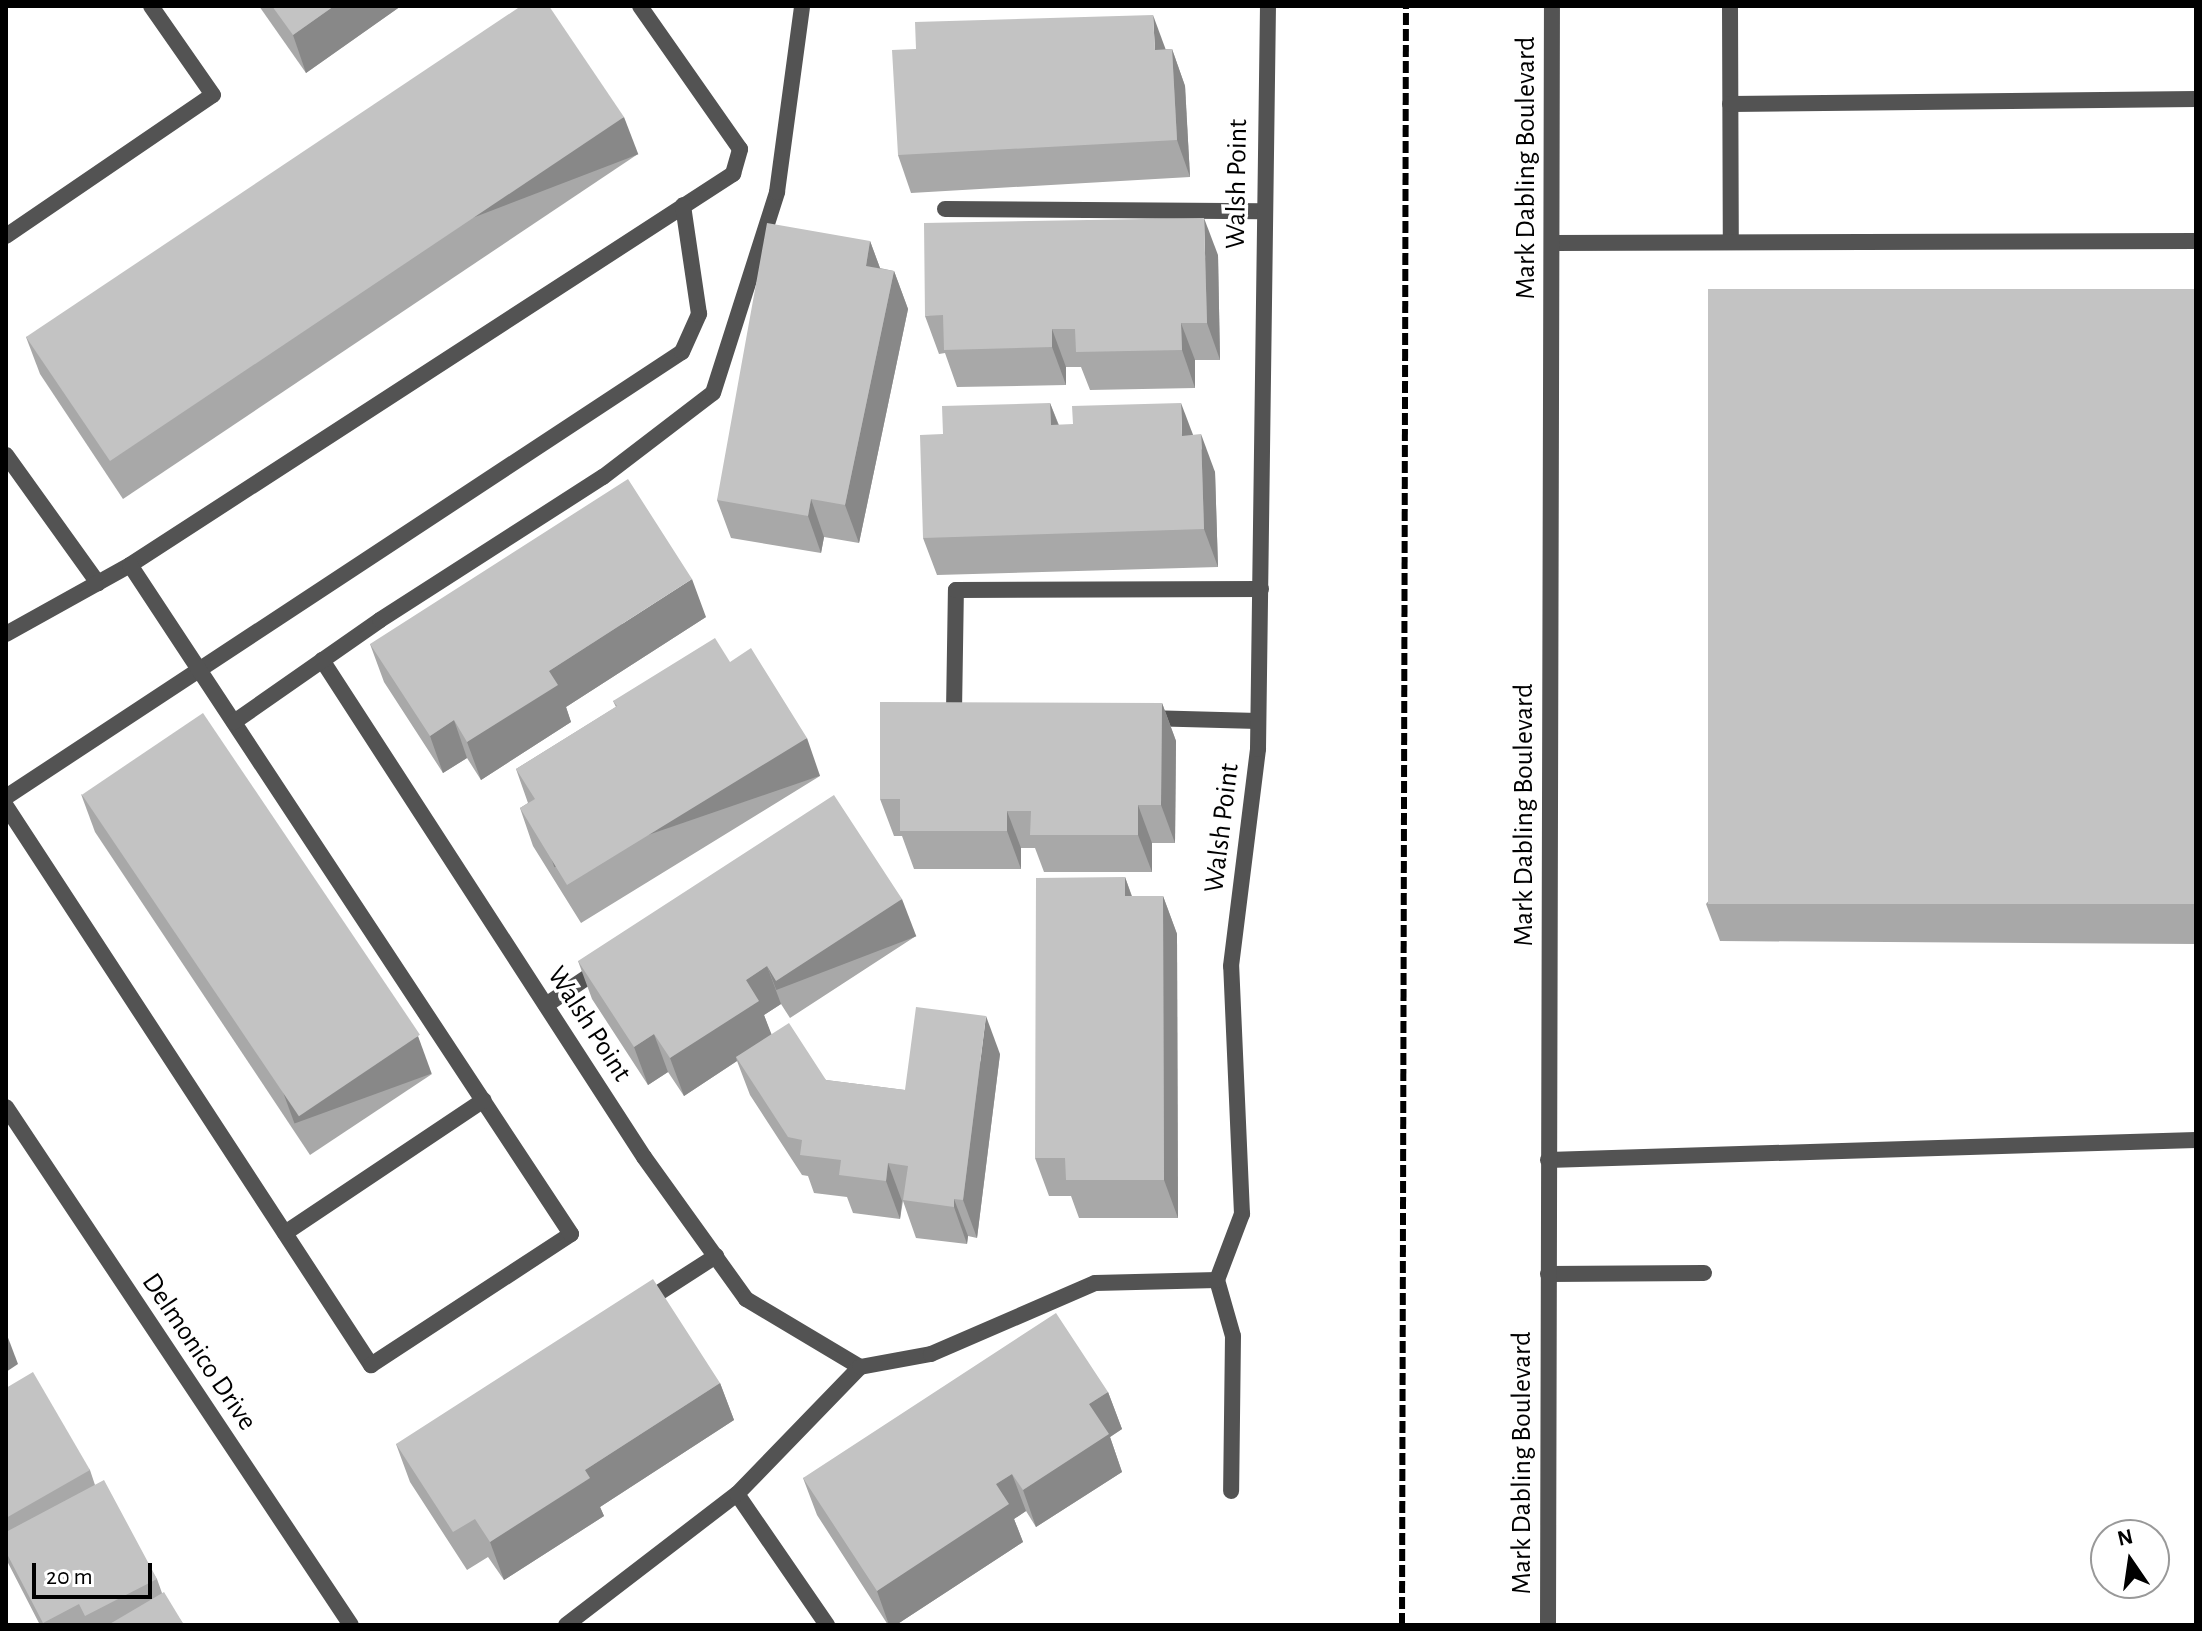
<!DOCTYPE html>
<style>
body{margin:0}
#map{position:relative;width:2202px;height:1631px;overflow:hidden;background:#fff;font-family:"Alegreya Sans",sans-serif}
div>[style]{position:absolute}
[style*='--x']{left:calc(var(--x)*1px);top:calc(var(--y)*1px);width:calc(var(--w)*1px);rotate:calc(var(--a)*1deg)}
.service>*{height:16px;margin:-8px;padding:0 8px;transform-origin:8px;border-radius:8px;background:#535353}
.minor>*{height:16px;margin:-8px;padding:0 8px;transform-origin:8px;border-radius:8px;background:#535353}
.tertiary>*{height:16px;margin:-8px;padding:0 8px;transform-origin:8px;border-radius:8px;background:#535353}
.rail>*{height:6px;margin-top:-3px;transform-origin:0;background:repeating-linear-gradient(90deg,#000 0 12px,transparent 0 16px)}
.wall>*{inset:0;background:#a8a8a8}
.shaded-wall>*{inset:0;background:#888;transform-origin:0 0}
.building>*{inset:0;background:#c3c3c3;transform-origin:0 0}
span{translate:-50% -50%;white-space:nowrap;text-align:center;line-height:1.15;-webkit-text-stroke:7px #fff;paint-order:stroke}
.street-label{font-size:28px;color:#000}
.frame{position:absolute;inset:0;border:8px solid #000;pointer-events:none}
.north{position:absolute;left:2090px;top:1519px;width:80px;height:80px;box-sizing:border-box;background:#fff;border:2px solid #999;border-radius:50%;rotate:347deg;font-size:22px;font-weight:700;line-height:32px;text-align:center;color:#000}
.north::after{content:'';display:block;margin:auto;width:28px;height:36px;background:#000;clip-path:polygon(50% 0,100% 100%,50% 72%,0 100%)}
.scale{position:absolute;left:32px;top:1563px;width:120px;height:36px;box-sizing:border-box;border:4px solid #000;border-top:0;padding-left:10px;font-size:24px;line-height:28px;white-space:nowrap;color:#000;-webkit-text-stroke:6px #fff;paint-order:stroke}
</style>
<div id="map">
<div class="service">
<div style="--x:1730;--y:6;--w:236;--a:89.8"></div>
<div style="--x:1730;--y:104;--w:466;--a:-0.6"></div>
<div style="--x:945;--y:209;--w:317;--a:0.4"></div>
<div style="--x:6;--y:236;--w:250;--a:-34.3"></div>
<div style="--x:213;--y:95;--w:108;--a:-124.9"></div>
<div style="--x:1553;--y:243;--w:643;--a:-0.18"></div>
<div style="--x:6;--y:455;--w:158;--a:54.3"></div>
<div style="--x:6;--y:634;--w:142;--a:-29.1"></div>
<div style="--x:130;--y:565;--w:719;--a:-32.96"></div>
<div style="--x:733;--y:174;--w:26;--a:-74"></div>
<div style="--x:740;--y:149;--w:174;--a:-125"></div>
<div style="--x:967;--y:712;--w:13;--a:180"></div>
<div style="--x:954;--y:712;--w:122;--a:-89.1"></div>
<div style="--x:956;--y:590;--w:305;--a:-0.2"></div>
<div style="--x:1146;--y:718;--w:112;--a:1.5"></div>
<div style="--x:6;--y:797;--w:809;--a:-33.36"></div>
<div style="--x:682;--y:352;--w:42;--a:-65.9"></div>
<div style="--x:699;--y:314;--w:110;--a:-98.4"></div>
<div style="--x:6;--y:806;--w:668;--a:56.86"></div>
<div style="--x:371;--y:1365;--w:239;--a:-33.2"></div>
<div style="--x:571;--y:1234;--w:801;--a:-123.39"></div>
<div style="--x:546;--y:1005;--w:66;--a:-33.9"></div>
<div style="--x:1548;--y:1160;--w:648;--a:-1.77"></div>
<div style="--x:285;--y:1233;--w:239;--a:-33.8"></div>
<div style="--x:1548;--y:1274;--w:156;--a:-0.4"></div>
<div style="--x:1217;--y:1280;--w:58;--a:74.1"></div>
<div style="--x:1233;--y:1336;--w:155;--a:90.7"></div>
<div style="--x:643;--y:1303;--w:87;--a:-32.8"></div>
<div style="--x:566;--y:1625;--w:215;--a:-37.5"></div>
<div style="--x:737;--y:1494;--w:159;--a:55.5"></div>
</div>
<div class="minor">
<div style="--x:322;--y:660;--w:592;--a:57.06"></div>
<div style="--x:644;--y:1157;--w:175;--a:54.3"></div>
<div style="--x:746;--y:1299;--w:133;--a:30.8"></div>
<div style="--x:234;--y:722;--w:178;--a:-34.9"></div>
<div style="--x:380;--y:620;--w:265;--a:-32.7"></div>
<div style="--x:603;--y:477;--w:138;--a:-37.4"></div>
<div style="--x:713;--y:393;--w:211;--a:-72.3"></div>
<div style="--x:777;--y:192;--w:188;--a:-82.3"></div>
<div style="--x:737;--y:1494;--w:177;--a:-45.9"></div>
<div style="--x:860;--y:1367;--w:72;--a:-10.4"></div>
<div style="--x:931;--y:1354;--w:179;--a:-23.4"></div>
<div style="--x:1095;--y:1283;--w:122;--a:-1.4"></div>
<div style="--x:1217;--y:1280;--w:71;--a:-69.3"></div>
<div style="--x:1242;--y:1214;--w:248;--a:-92.5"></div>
<div style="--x:1231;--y:966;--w:219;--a:-82.9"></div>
<div style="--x:1258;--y:749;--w:743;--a:-89.23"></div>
</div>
<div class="tertiary">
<div style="--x:6;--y:1107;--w:622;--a:56.34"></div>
<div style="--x:1548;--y:1625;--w:1619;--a:-89.86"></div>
</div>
<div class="rail">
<div style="--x:1402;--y:1625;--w:1619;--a:-89.86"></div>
</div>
<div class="wall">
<div style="clip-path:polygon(259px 6px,401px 6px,306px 73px)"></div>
<div style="clip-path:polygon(1166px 49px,1172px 49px,1185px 86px,1190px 177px,911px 193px,898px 155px)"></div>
<div style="clip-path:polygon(638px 154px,123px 499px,40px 374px,26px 337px)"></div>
<div style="clip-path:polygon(870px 241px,880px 268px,894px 271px,908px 309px,859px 543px,824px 537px,821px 553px,731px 538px,717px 500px)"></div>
<div style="clip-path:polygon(1218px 255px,1220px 360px,1195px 360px,1195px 388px,1090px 390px,1081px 367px,1066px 367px,1066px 385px,957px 387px,945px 353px,939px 354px,925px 316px)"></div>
<div style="clip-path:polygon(2196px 290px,2196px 944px,1720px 941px,1706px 904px)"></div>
<div style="clip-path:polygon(1050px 403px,1059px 425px,1193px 435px,1215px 472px,1218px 567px,937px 575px,923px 538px,943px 434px)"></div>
<div style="clip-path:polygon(706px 617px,566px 707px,571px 722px,481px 780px,467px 758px,443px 773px,384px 682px,370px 644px)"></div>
<div style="clip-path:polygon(730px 662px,820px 776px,581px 923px,533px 846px,520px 808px,528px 803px,516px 769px,616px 707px,613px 701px)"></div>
<div style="clip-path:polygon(1162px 703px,1176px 741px,1175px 843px,1152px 843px,1152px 872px,1044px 872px,1035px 848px,1021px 848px,1021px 869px,914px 869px,902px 836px,894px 836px,880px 799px)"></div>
<div style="clip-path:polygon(81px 794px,432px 1074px,310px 1155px,95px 832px)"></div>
<div style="clip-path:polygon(1125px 877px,1132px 896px,1163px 896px,1177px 934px,1178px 1218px,1079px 1218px,1071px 1196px,1049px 1196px,1035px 1158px)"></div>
<div style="clip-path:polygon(916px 936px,790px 1018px,781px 1004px,764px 1015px,771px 1035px,826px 1080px,905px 1090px,1000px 1054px,977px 1238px,968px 1236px,967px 1244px,916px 1238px,903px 1201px,900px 1219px,853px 1213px,847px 1197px,814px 1193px,808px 1176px,802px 1175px,750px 1095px,737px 1061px,684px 1096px,668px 1072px,648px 1085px,592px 999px,578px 961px)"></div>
<div style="clip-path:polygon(720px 1383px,734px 1420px,600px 1507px,604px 1516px,504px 1580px,488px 1557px,467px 1570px,410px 1482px,396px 1444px)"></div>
<div style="clip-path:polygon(6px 1385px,7px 1387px,90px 1470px,95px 1485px,157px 1579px,162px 1593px,184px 1625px,40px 1625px,6px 1559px)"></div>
<div style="clip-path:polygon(1108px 1392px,1122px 1429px,1110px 1437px,1122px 1472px,1036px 1527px,1026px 1511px,1014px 1519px,1023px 1542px,896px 1625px,888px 1625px,817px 1515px,803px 1478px)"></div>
</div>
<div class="shaded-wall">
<div style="clip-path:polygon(334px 6px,401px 6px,306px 73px,293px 35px)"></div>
<div style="clip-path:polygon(1153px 15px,1167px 53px,1155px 50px)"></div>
<div style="clip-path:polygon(1172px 49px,1185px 86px,1190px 177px,1177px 140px)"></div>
<div style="left:624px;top:117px;width:40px;height:618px;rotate:69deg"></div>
<div style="clip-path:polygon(1204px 218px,1218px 255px,1220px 360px,1207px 323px)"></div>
<div style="clip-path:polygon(870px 241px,884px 279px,866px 266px)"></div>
<div style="clip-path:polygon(894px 271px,908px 309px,859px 543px,845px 505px)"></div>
<div style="clip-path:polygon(1181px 323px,1195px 360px,1195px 388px,1182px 350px)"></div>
<div style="clip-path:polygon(1052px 329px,1066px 367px,1066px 385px,1052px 347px)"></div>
<div style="clip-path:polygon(1050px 403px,1064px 440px,1051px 425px)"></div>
<div style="clip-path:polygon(1181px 403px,1195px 440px,1182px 436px)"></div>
<div style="clip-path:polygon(1201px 434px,1215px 472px,1218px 567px,1204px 529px)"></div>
<div style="clip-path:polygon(811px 499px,824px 537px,821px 553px,808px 516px)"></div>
<div style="clip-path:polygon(692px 579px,706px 617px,566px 707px,571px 722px,481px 780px,467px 742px,549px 671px)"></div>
<div style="clip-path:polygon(1162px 703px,1176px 741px,1175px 843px,1161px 805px)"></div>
<div style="clip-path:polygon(454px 720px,467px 758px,443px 773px,430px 736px)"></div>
<div style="left:807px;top:738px;width:40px;height:281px;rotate:71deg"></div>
<div style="clip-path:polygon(1138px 805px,1152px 843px,1152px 872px,1138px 835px)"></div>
<div style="clip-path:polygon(1007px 811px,1021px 848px,1021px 869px,1007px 831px)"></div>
<div style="clip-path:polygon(1125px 877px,1138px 915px,1125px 896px)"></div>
<div style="clip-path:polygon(1163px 896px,1177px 934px,1178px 1218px,1164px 1180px)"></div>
<div style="left:902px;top:899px;width:40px;height:150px;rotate:69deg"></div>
<div style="clip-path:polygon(767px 966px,781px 1004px,764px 1015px,773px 1038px,736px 1057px,737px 1061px,684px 1096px,670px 1058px,746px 980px)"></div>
<div style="clip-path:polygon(986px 1016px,1000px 1054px,977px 1238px,963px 1200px)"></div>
<div style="clip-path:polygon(654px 1034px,668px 1072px,648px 1085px,634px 1047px)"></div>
<div style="left:418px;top:1036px;width:40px;height:146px;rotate:70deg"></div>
<div style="clip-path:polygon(888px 1163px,902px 1201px,900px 1219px,886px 1181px)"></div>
<div style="clip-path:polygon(954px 1199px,968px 1236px,967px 1244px,954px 1207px)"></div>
<div style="clip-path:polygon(7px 1335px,18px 1364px,6px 1372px,6px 1336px)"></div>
<div style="clip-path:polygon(720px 1383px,734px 1420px,600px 1507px,604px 1516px,504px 1580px,490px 1542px,585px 1470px)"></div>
<div style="clip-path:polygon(1108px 1392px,1122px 1429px,1110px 1437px,1122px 1472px,1036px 1527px,1023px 1490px,1089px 1404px)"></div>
<div style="clip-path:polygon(1012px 1474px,1026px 1511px,1014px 1519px,1023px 1542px,896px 1625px,889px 1625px,877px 1591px,996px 1484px)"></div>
</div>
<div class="building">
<div style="clip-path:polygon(272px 6px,334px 6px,293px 35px)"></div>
<div style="clip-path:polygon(521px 6px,549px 6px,624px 117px,110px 461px,26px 337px)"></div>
<div style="clip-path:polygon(1153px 15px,1155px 50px,1172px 49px,1177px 140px,898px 155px,892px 50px,916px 49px,915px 22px)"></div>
<div style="clip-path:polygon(1204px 218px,1207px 323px,1181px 323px,1182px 350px,1076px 352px,1075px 329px,1052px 329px,1052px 347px,944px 350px,943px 315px,925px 316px,924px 223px)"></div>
<div style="clip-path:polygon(767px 223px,870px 241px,866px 266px,894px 271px,845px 505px,811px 499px,808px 516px,717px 500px)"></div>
<div style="left:1708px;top:289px;width:488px;height:615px"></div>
<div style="clip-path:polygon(1050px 403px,1051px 425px,1073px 424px,1072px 406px,1181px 403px,1182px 436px,1201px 434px,1204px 529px,923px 538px,920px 435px,943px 434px,942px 406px)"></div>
<div style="clip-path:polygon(628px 479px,692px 579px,549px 671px,558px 685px,467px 742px,454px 720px,430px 736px,370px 644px)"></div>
<div style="clip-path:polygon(715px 638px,730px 662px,751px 648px,807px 738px,567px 885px,520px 808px,535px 799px,516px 769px,617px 706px,613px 701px)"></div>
<div style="clip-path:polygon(880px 702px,1162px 703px,1161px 805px,1138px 805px,1138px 835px,1030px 835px,1031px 811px,1007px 811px,1007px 831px,900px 831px,900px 799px,880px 799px)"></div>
<div style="left:203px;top:713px;width:388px;height:146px;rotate:56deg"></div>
<div style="clip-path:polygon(834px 795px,902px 899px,776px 981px,767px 966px,746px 980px,759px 1001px,670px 1058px,654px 1034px,634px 1047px,578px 961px)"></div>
<div style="clip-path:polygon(1125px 877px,1125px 896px,1163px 896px,1164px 1180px,1066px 1180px,1065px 1158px,1035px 1158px,1036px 878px)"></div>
<div style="clip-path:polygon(916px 1007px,986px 1016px,963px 1200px,954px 1199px,954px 1207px,903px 1200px,908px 1166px,888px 1163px,886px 1181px,839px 1175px,841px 1160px,800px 1155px,802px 1140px,788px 1137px,736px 1057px,789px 1023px,826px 1080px,905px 1090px)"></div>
<div style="clip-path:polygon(653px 1279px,720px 1383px,585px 1470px,590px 1478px,490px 1542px,475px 1519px,453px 1532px,396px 1444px)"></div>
<div style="clip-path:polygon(1056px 1313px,1108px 1392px,1089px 1404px,1109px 1434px,1023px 1490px,1012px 1474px,996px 1484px,1009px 1504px,877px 1591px,803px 1478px)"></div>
<div style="clip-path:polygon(33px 1372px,90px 1470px,6px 1518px,6px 1388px)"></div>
<div style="clip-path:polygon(104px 1480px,157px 1579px,85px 1616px,79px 1604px,43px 1623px,6px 1552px,6px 1532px)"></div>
<div style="clip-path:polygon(164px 1592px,184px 1625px,108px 1625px)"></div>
</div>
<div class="street-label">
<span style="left:1526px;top:168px;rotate:-90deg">Mark Dabling Boulevard</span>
<span style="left:1237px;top:184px;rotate:-89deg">Walsh Point</span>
<span style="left:1524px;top:815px;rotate:-90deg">Mark Dabling Boulevard</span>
<span style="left:1222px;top:828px;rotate:-83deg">Walsh Point</span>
<span style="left:589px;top:1024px;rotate:57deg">Walsh Point</span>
<span style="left:199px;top:1352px;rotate:56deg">Delmonico Drive</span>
<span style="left:1522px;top:1463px;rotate:-90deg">Mark Dabling Boulevard</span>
</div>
<div class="frame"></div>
<div class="north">N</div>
<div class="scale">20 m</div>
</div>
